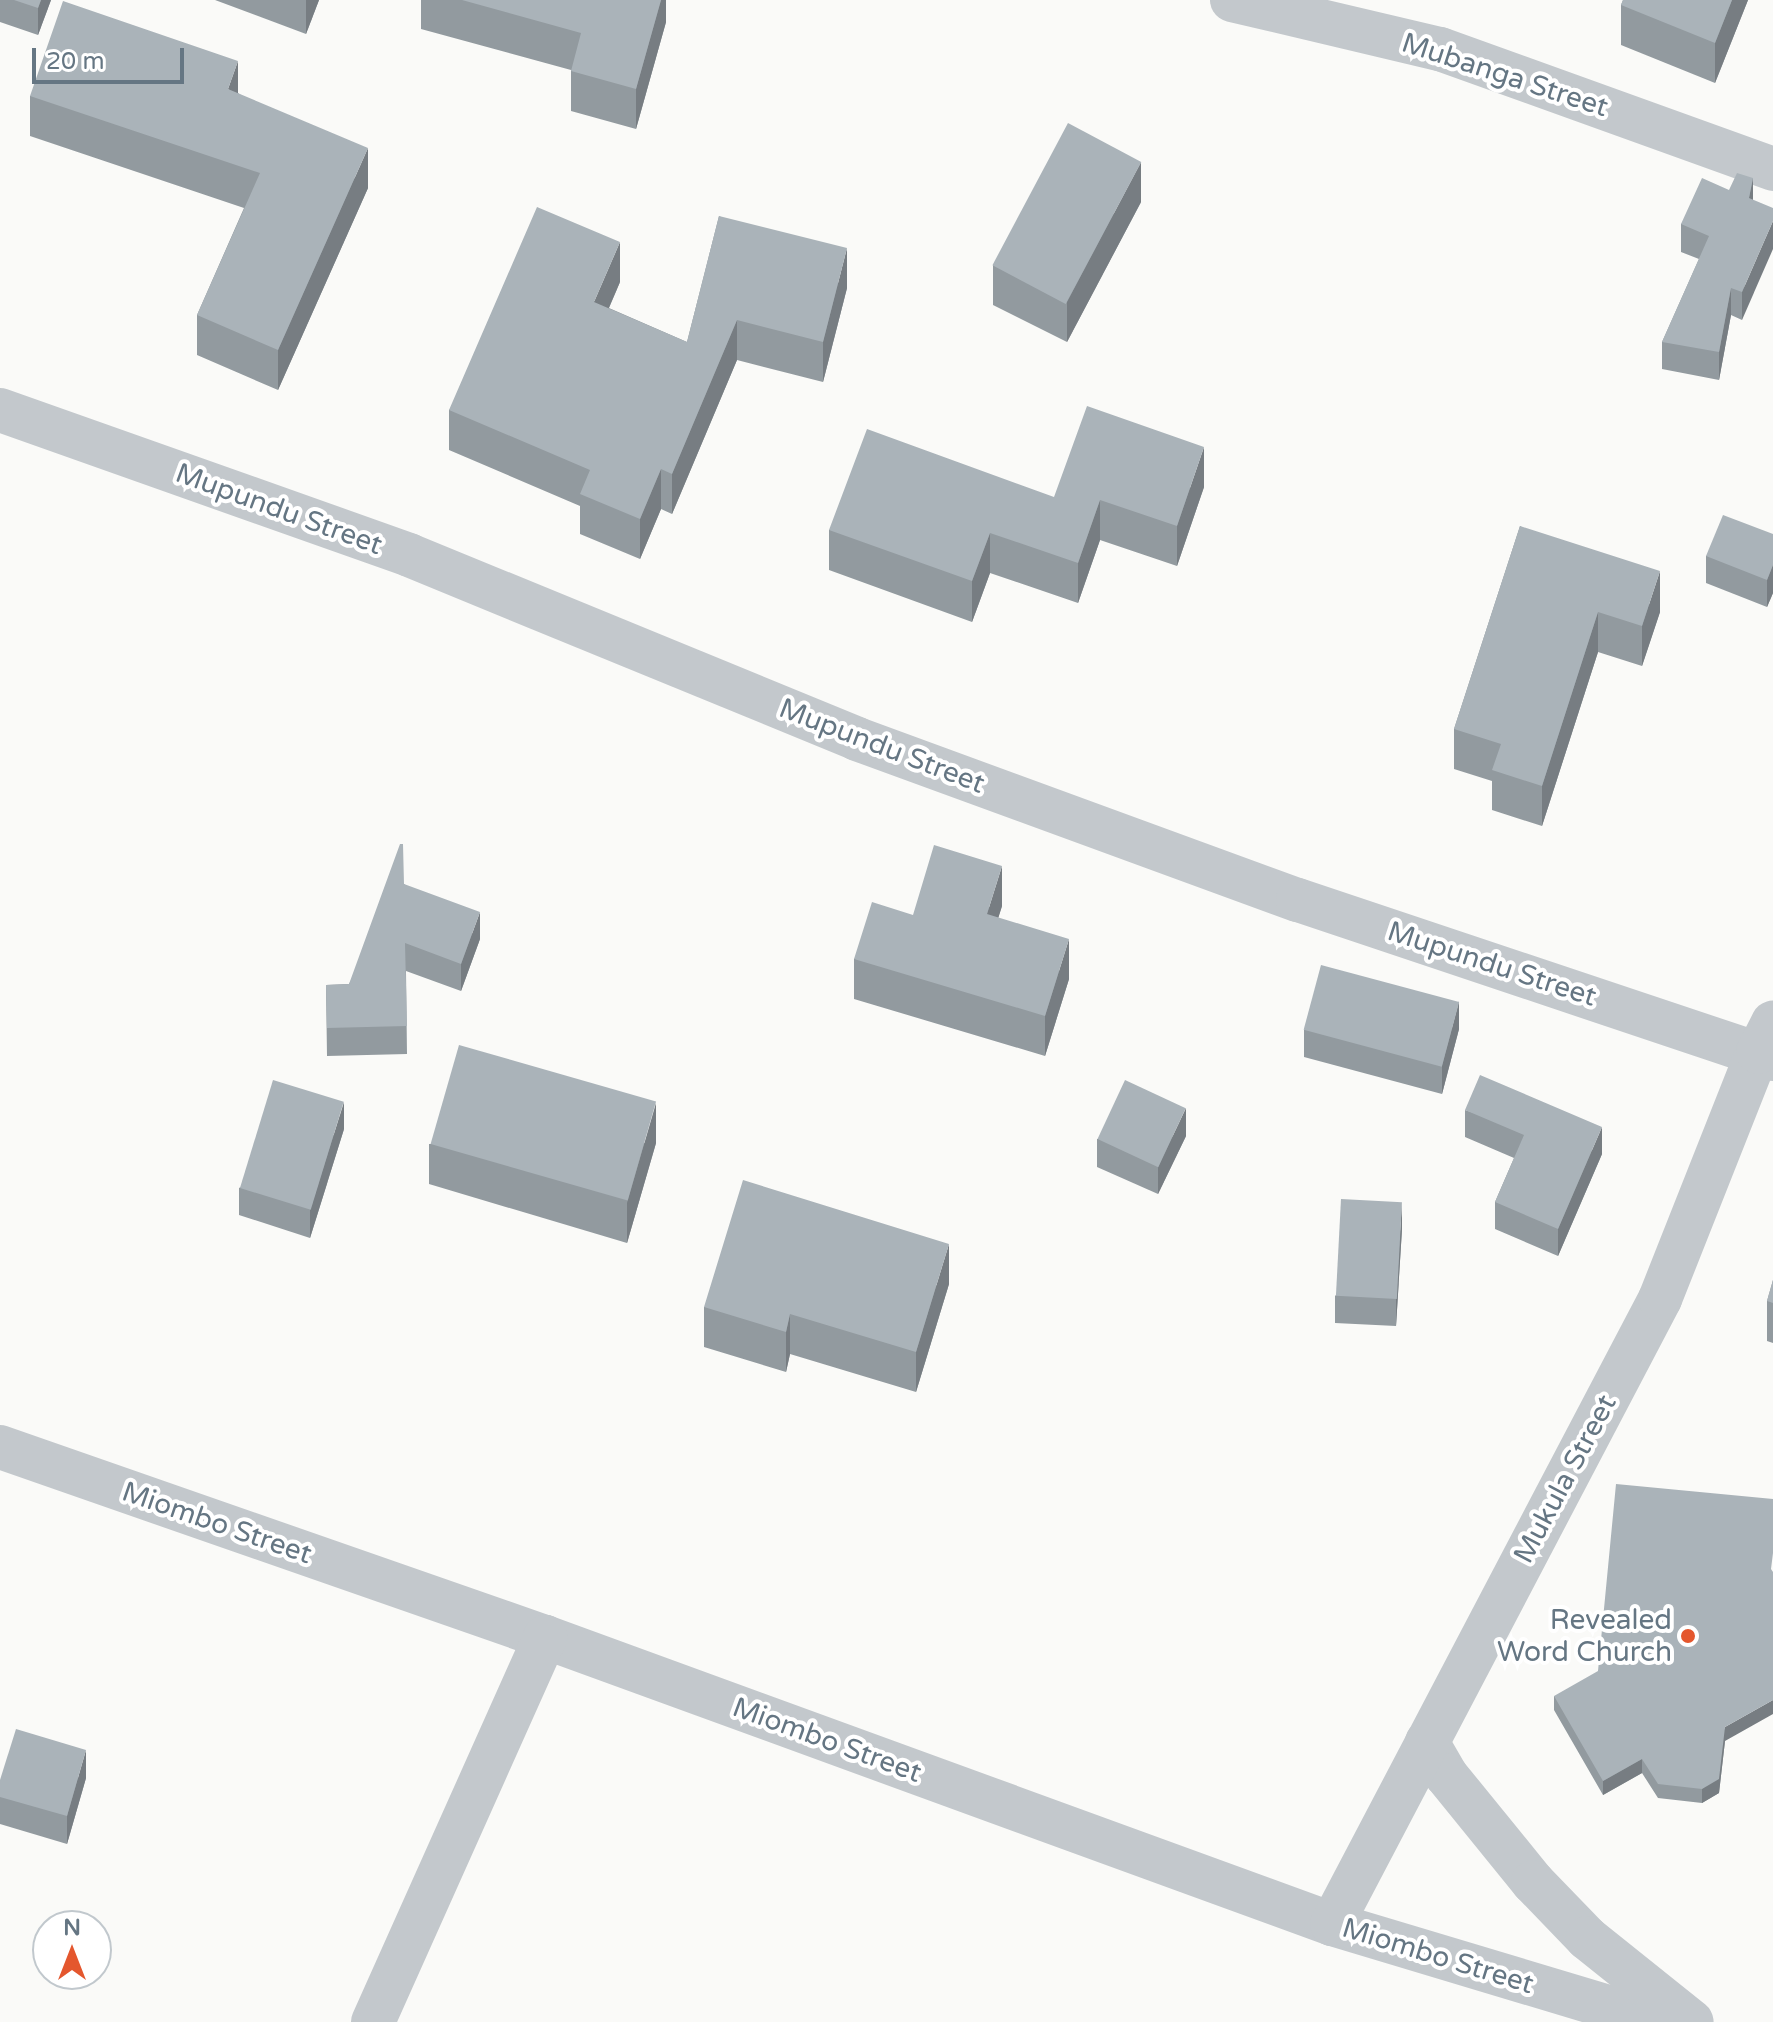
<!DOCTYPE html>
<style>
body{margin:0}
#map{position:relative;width:1773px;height:2022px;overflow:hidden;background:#fafaf8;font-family:"Varela Round",sans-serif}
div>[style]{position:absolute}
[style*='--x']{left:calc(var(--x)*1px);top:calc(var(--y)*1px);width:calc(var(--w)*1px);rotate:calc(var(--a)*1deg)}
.minor>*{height:44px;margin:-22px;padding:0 22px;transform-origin:22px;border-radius:22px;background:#c3c8cc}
.wall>*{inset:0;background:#929a9f}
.shaded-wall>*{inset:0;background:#777d82}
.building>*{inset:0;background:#aab3b9;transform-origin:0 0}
.dots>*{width:22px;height:22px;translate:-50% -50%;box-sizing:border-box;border:4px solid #fff;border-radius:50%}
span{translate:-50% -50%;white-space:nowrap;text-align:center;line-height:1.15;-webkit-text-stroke:8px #fff;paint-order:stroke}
.street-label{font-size:28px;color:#657683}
.poi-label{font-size:28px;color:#657683}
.right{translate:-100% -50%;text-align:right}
.north{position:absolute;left:32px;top:1910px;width:80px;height:80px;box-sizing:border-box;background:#fff;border:2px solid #c1c8cd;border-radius:50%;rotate:0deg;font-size:22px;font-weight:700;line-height:32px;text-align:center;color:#657683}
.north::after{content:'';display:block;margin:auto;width:28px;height:36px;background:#e4572e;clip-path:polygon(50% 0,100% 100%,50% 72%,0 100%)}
.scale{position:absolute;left:32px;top:48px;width:152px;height:36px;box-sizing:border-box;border:4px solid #657683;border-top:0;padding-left:10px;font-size:24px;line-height:28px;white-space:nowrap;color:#657683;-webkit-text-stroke:6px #fff;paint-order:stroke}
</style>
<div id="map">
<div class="minor">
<div style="--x:1232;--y:0;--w:214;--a:13.3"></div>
<div style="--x:1440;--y:49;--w:354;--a:19.8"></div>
<div style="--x:0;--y:410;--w:434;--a:19.5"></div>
<div style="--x:409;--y:555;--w:484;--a:22.3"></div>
<div style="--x:857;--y:739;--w:469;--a:20.1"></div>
<div style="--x:1298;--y:900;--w:501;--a:18.51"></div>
<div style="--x:0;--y:1447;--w:577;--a:19.22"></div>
<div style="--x:545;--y:1637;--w:838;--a:20.04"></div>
<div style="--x:1332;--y:1924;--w:341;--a:16.7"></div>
<div style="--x:1427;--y:1742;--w:38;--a:60"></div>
<div style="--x:1446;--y:1775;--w:138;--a:50.9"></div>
<div style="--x:1533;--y:1882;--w:78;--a:46"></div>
<div style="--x:1587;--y:1938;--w:134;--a:38.7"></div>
<div style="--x:1332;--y:1924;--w:706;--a:-62.31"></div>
<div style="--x:1660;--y:1299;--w:266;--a:-68.4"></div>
<div style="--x:1758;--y:1052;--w:33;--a:-63"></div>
<div style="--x:373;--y:2022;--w:422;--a:-65.9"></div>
</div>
<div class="wall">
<div style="clip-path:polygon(0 0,51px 0,38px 35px,0 22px)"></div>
<div style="clip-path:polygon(215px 0,319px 0,306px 34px)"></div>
<div style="clip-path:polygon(421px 0,666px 0,666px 22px,636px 129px,571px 111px,571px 70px,421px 29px)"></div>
<div style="clip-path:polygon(1623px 0,1748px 0,1715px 83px,1621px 45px,1621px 5px)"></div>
<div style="clip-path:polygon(238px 93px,368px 188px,278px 390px,197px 355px,197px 315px,244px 208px,30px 136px,30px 96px)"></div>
<div style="clip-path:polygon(1753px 178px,1742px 320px,1731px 315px,1719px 380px,1662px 369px,1662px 342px,1699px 259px,1681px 252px,1681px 224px)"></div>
<div style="clip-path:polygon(1141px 202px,1067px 342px,993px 305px,993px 265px)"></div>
<div style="clip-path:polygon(719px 216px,847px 288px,823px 382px,737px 360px,672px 514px,661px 509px,640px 559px,580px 534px,580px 506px,449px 450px,449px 410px,620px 282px,609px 308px,687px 342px)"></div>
<div style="clip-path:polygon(1204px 487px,1177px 566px,1100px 540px,1078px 603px,990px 573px,972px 622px,829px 570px,829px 530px,1054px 497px)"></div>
<div style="clip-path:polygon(1520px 526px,1660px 612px,1642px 666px,1598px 652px,1542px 826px,1492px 810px,1492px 781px,1454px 769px,1454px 729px)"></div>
<div style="clip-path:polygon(1773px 534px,1773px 593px,1767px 607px,1706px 583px,1706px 556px)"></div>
<div style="clip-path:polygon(404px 884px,480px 939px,461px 991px,406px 971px,407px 1054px,327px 1056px,326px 985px,349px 984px)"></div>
<div style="clip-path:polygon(1002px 906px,998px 918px,1069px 979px,1045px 1056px,854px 999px,854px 959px,913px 915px)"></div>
<div style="clip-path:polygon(1459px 1029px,1442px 1094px,1304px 1057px,1304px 1030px)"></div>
<div style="clip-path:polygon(1465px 1110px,1602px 1154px,1558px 1256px,1495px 1229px,1495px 1202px,1514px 1158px,1465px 1137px)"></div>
<div style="clip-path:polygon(344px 1129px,310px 1238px,239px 1215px,239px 1188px)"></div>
<div style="clip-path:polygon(1186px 1136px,1158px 1194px,1097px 1167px,1097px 1139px)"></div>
<div style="clip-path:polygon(656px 1143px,627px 1243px,429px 1184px,429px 1144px)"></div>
<div style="clip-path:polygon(1402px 1229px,1396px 1326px,1335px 1323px,1335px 1296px)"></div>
<div style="clip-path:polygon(1773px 1280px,1773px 1343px,1767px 1341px,1767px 1301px)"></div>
<div style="clip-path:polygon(949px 1284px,916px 1392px,790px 1354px,786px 1372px,704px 1347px,704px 1307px)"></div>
<div style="clip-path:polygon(1554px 1696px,1725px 1741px,1719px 1793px,1702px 1803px,1658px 1798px,1642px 1773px,1603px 1795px,1554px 1710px)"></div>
<div style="clip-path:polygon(86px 1778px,67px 1844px,0 1824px,0 1780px)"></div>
</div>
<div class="shaded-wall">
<div style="clip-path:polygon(41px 0,51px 0,38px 35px,38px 8px)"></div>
<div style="clip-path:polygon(306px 0,319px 0,306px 34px)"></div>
<div style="clip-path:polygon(661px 0,666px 0,666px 22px,636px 129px,636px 89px)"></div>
<div style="clip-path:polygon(1732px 0,1748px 0,1715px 83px,1715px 43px)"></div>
<div style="clip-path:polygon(238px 61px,238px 101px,228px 89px)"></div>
<div style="clip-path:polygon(368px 148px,368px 188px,278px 390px,278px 350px)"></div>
<div style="clip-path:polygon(1141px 162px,1141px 202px,1067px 342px,1067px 302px)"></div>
<div style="clip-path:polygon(1753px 178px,1753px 206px,1749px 198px)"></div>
<div style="clip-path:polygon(1773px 221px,1773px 249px,1742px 320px,1742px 292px)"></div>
<div style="clip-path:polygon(620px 242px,620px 282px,594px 342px,594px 302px)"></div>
<div style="clip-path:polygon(847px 248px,847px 288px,823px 382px,823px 342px)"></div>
<div style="clip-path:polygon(1731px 288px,1731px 315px,1719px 380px,1719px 352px)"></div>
<div style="clip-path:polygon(737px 320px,737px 360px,672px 514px,672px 474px)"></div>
<div style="clip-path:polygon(1204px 447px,1204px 487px,1177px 566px,1177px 526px)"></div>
<div style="clip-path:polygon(661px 469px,661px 509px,640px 559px,640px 519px)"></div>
<div style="clip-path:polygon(1100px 500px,1100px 540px,1078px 603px,1078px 563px)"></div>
<div style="clip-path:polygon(990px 533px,990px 573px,972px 622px,972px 581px)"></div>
<div style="clip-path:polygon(1773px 565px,1773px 593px,1767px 607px,1767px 580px)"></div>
<div style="clip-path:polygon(1660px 571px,1660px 612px,1642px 666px,1642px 626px)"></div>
<div style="clip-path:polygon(1598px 612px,1598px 652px,1542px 826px,1542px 786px)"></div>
<div style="clip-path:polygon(1002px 866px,1002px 906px,987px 954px,987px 914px)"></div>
<div style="clip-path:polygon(480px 912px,480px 939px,461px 991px,461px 964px)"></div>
<div style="clip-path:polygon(1069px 939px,1069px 979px,1045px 1056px,1045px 1016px)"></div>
<div style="clip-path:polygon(1459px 1001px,1459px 1029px,1442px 1094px,1442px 1066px)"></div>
<div style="clip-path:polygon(344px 1102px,344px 1129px,310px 1238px,310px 1210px)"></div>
<div style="clip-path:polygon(656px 1103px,656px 1143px,627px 1243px,627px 1203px)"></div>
<div style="clip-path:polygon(1186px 1108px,1186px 1136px,1158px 1194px,1158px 1167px)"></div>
<div style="clip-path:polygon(1602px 1127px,1602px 1154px,1558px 1256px,1558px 1229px)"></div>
<div style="clip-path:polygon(1402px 1202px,1402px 1229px,1396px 1326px,1396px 1299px)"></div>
<div style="clip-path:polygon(949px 1244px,949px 1284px,916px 1392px,916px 1352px)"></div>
<div style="clip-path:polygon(790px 1314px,790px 1354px,786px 1372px,786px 1332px)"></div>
<div style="clip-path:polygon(1773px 1700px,1773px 1714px,1725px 1741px,1719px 1793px,1702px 1803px,1702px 1789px,1725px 1727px)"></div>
<div style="clip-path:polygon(86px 1750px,86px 1778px,67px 1844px,67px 1816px)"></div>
<div style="clip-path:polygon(1642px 1759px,1642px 1773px,1603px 1795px,1603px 1781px)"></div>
</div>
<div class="building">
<div style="clip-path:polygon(14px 0,41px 0,38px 8px)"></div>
<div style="clip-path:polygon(462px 0,661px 0,636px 89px,571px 71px,581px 33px)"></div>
<div style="clip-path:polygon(1623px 0,1732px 0,1715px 43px,1621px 5px)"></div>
<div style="clip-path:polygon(63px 1px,238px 61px,228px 89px,368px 148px,278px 350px,197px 315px,260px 173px,30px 96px)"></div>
<div style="left:1068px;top:123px;width:83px;height:161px;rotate:28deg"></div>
<div style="clip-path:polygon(1737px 173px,1753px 178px,1749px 198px,1773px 208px,1773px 221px,1742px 292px,1731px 288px,1719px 352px,1662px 342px,1709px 236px,1681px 224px,1702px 178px,1729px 190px)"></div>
<div style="clip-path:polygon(537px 207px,620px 242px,594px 302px,687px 342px,719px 216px,847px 248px,823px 342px,737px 320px,672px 474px,661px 469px,640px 519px,580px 494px,590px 470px,449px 410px)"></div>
<div style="clip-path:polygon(1087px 406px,1204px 447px,1177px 526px,1100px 500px,1078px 563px,990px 533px,972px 581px,829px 530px,867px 429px,1054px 497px)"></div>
<div style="clip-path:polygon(1723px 515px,1773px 534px,1773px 565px,1767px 580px,1706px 556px)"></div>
<div style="clip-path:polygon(1520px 526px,1660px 571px,1642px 626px,1598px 612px,1542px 786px,1492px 770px,1501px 744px,1454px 729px)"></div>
<div style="clip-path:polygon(400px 844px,403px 844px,404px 884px,480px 912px,461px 964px,405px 943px,407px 1026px,327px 1028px,326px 985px,349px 984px)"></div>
<div style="clip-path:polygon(934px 845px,1002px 866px,987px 914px,1069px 939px,1045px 1016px,854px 959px,872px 902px,913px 915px)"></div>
<div style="left:1321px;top:965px;width:143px;height:67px;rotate:15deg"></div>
<div style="left:459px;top:1045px;width:205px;height:103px;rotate:16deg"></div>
<div style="clip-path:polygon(1480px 1075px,1602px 1127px,1558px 1229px,1495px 1202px,1524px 1135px,1465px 1110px)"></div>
<div style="left:273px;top:1080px;width:74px;height:113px;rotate:17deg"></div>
<div style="left:1125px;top:1080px;width:67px;height:65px;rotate:25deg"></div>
<div style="clip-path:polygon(743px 1180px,949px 1244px,916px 1352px,790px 1314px,786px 1332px,704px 1307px)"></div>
<div style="left:1341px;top:1199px;width:61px;height:97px;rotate:3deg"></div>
<div style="clip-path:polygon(1773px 1280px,1773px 1303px,1767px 1301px)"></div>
<div style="clip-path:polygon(1616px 1484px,1773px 1499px,1773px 1553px,1771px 1569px,1773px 1572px,1773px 1700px,1725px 1727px,1719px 1779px,1702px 1789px,1658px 1784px,1642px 1759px,1603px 1781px,1554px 1696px,1598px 1671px)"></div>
<div style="clip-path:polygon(16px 1729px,86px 1750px,67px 1816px,0 1797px,0 1780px)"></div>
</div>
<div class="dots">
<div style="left:1688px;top:1636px;background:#e4572e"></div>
</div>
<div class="street-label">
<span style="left:1505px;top:75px;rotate:18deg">Mubanga Street</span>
<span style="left:279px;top:509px;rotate:20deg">Mupundu Street</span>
<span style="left:882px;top:746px;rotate:21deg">Mupundu Street</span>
<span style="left:1492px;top:964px;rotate:18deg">Mupundu Street</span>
<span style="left:1565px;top:1479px;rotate:-62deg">Mukula Street</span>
<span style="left:217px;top:1523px;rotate:19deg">Miombo Street</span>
<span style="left:827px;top:1740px;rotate:20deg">Miombo Street</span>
<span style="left:1438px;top:1956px;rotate:17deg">Miombo Street</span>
</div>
<div class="poi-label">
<span class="right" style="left:1672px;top:1636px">Revealed<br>Word Church</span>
</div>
<div class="north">N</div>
<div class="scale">20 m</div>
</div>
